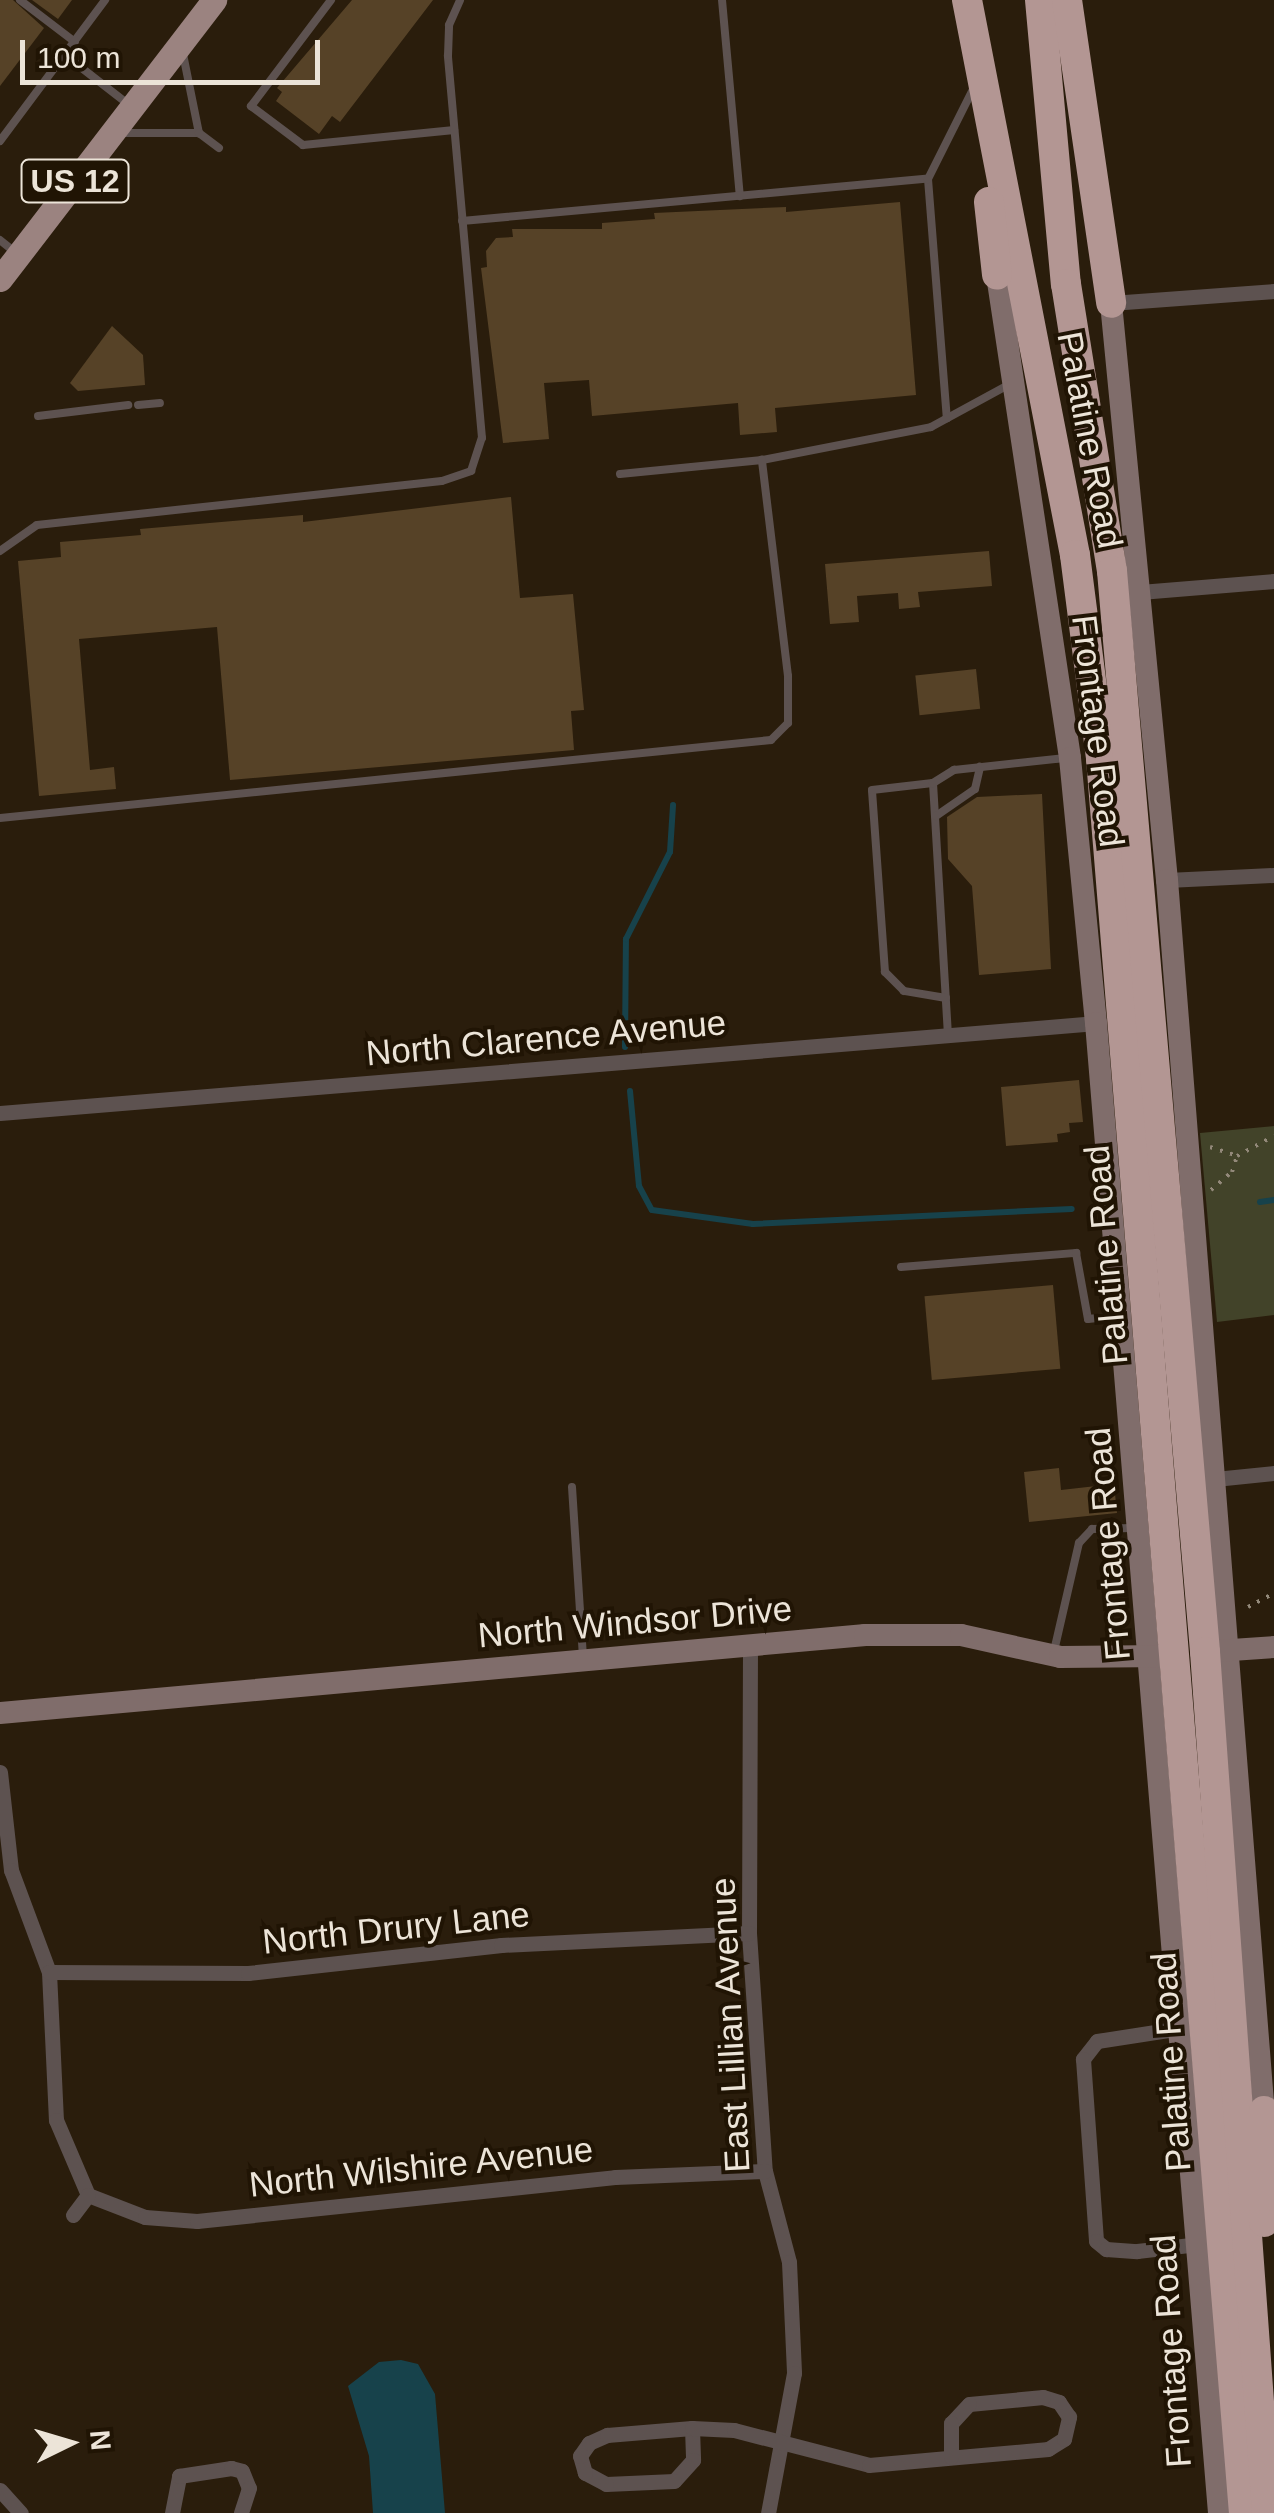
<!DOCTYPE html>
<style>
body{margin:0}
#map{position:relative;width:1274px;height:2513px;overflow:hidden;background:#2a1d0c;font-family:Arial,sans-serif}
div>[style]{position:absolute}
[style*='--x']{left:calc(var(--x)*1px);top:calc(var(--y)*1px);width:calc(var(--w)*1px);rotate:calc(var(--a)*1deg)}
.green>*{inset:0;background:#424329}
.water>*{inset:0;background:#17424b}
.stream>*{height:6px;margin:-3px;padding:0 3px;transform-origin:3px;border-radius:3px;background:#17424b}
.building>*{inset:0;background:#564227;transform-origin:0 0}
.path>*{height:4px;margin-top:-2px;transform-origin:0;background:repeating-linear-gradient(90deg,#93897a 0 2.5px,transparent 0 10.5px)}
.lane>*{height:8px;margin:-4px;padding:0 4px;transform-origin:4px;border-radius:4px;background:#5d5250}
.street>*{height:15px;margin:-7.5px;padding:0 7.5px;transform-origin:7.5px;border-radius:7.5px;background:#5d5250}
.secondary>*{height:22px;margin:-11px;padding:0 11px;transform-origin:11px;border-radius:11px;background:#806d6b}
.primary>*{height:25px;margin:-12.5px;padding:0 12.5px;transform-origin:12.5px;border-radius:12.5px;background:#9b8380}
.highway>*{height:30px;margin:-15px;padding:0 15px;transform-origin:15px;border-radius:15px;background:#b39693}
span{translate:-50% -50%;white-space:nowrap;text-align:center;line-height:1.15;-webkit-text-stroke:8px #201404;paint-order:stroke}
.shield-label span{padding:2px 8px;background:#201404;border:2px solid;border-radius:8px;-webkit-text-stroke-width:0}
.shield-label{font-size:32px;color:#ece4d8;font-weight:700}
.street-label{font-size:35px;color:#ece4d8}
.north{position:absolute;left:20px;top:2393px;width:100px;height:100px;-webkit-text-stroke:8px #201404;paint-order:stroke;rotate:85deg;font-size:28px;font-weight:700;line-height:40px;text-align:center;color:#ece4d8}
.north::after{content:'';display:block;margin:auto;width:35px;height:45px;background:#ece4d8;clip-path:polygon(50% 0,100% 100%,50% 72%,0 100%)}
.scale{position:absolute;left:20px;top:40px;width:300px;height:45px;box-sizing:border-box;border:5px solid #ece4d8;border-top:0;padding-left:12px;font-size:30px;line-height:35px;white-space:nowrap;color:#ece4d8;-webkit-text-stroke:8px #201404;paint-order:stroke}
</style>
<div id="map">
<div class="green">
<div style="clip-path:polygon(1274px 1126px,1274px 1315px,1217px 1322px,1200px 1133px)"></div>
</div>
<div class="water">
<div style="clip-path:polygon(401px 2360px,418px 2364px,435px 2394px,445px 2513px,373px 2513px,369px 2456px,348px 2386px,379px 2362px)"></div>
</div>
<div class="stream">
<div style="--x:625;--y:1047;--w:108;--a:-89.5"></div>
<div style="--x:626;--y:939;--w:97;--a:-63.2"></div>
<div style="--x:670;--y:852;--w:47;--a:-86.3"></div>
<div style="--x:630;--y:1091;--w:95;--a:84.6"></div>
<div style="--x:639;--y:1186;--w:27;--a:62"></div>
<div style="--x:652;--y:1210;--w:102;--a:7.9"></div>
<div style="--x:753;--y:1224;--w:319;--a:-2.7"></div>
<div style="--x:1260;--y:1202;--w:14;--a:-8"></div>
</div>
<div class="building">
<div style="clip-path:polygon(0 0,13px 0,44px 28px,0 86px)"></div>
<div style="clip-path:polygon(32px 0,72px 0,58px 19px)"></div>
<div style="clip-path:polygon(352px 0,433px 0,340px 122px,332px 116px,319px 134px,276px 101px,282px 92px,277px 88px)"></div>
<div style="clip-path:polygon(900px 202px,916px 395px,775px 408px,777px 432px,740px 435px,738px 403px,592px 416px,589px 380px,544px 383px,549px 439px,503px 443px,481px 268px,487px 267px,486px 251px,496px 238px,513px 237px,512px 229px,602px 229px,602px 223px,655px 219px,654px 213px,786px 207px,786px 212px)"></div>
<div style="clip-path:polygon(112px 326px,143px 355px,145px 385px,78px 391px,70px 383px)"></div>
<div style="clip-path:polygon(511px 497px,520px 598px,573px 594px,584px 710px,571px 711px,574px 750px,230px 780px,217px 627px,79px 639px,90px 770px,114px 767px,116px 789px,39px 796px,18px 561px,61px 557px,60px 542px,141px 535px,140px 529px,303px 515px,303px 522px)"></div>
<div style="clip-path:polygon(989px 551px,992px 586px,918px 592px,920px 607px,899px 609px,898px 593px,857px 596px,859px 622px,830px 624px,825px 564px)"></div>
<div style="left:976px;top:669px;width:40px;height:61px;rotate:84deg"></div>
<div style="clip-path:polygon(1042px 794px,1051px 969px,979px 975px,972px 886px,948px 859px,947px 817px,977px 797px)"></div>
<div style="clip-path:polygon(1079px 1080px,1083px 1122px,1069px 1123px,1070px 1132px,1057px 1134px,1058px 1142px,1006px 1146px,1001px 1087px)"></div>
<div style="left:1053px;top:1285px;width:84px;height:129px;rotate:85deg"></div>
<div style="clip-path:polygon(1059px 1468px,1061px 1490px,1114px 1484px,1117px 1513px,1029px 1522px,1024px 1472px)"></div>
</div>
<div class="path">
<div style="--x:1210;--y:1147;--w:28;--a:18"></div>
<div style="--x:1237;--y:1156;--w:42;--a:-28.4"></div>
<div style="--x:1211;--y:1190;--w:28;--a:-41"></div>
<div style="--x:1232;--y:1172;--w:17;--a:-73"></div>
<div style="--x:1248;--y:1607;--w:27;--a:-28"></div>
</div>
<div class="lane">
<div style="--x:20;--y:0;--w:69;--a:37.4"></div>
<div style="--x:331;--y:0;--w:133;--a:127"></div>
<div style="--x:251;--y:106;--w:65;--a:36.9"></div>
<div style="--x:303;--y:145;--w:152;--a:-5.7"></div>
<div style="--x:722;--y:0;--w:197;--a:84.8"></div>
<div style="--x:183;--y:54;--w:81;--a:78.6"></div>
<div style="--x:65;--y:55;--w:80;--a:37.9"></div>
<div style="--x:121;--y:133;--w:78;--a:0"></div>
<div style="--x:199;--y:133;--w:25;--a:37"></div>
<div style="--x:0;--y:141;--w:176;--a:-53.3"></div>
<div style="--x:928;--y:179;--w:240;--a:85.5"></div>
<div style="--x:462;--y:221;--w:468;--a:-5.2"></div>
<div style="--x:928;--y:179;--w:101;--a:-63.4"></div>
<div style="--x:0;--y:240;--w:21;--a:39"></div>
<div style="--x:138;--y:405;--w:22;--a:-5"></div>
<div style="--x:38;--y:416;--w:91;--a:-7"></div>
<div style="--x:620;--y:474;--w:143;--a:-5.6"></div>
<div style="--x:762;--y:460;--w:172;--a:-11"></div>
<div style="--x:931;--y:427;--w:90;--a:-28.6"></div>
<div style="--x:0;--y:551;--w:45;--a:-35.1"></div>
<div style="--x:37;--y:525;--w:407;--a:-6.2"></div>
<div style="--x:442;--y:481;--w:31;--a:-19"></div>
<div style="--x:471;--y:471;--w:35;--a:-72"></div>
<div style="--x:482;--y:438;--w:384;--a:-95.1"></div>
<div style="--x:448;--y:56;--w:31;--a:-88"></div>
<div style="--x:449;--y:25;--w:27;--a:-66"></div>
<div style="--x:933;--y:783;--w:252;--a:86.6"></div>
<div style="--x:936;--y:816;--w:47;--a:-34.7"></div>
<div style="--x:975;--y:789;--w:23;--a:-77"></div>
<div style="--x:0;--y:818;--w:775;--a:-5.78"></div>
<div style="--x:771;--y:740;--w:24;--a:-45"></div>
<div style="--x:788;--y:723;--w:47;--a:-90"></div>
<div style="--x:788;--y:676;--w:218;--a:-96.9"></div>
<div style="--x:946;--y:998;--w:43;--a:-170.5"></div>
<div style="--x:904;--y:991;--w:27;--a:-135"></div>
<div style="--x:885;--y:972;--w:182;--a:-94.1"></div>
<div style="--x:872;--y:790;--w:61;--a:-6.5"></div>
<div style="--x:933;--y:783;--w:25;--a:-32"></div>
<div style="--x:954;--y:770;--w:112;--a:-6.2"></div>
<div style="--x:901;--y:1267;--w:176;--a:-4.6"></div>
<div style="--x:1076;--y:1253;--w:67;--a:79.7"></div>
<div style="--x:1088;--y:1319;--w:31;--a:-6"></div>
<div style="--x:572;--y:1487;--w:171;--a:86.3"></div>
<div style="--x:1054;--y:1651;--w:111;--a:-77"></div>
<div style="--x:1079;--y:1543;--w:19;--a:-47"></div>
<div style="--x:1092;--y:1529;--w:40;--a:-1.4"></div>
</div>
<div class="street">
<div style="--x:1111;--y:303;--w:163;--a:-4.2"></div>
<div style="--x:1140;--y:592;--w:134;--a:-4.7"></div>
<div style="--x:1167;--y:880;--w:107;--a:-2.7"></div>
<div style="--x:0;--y:1113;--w:1100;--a:-4.69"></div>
<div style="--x:1215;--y:1479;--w:59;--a:-5.8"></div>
<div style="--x:750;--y:1648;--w:285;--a:90.2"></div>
<div style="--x:749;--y:1933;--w:239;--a:86.2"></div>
<div style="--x:765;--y:2171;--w:94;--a:75.2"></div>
<div style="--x:789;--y:2262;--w:111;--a:87.4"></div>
<div style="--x:794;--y:2373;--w:142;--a:100.5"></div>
<div style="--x:0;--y:1772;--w:99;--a:83.6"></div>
<div style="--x:11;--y:1870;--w:109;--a:69.6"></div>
<div style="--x:49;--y:1972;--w:148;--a:87.3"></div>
<div style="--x:56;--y:2120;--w:82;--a:66.9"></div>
<div style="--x:49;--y:1972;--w:199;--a:0.3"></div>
<div style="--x:248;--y:1973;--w:255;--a:-6.3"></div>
<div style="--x:501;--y:1945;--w:248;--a:-2.8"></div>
<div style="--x:1181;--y:2028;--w:85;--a:171.2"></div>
<div style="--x:1097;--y:2041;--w:23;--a:128"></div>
<div style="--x:1083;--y:2059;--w:182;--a:85.9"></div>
<div style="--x:1096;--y:2241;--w:13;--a:39"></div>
<div style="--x:1106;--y:2249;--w:31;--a:4"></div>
<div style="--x:1137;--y:2251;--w:61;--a:-6.5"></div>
<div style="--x:88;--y:2195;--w:61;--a:21.1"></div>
<div style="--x:145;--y:2217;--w:52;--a:4.4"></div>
<div style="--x:197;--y:2221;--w:420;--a:-6"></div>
<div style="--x:615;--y:2177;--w:150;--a:-2.3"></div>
<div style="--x:73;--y:2215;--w:25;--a:-53"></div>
<div style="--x:692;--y:2428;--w:32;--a:88"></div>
<div style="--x:693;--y:2460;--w:28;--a:132"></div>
<div style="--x:674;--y:2481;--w:68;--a:177.5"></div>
<div style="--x:606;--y:2484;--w:24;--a:-152"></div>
<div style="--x:585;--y:2473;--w:18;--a:-106"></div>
<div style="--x:580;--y:2456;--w:16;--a:-55"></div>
<div style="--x:589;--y:2443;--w:20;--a:-24"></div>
<div style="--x:607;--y:2435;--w:85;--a:-4.7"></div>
<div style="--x:692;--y:2428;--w:42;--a:2.7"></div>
<div style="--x:734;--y:2430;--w:139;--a:14.5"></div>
<div style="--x:869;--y:2465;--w:180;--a:-5.1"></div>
<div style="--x:1048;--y:2449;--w:19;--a:-32"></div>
<div style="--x:1064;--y:2439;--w:23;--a:-77"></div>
<div style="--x:1069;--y:2417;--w:18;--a:-124"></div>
<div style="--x:1059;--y:2402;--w:17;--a:-163"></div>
<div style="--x:1043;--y:2397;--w:74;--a:174.6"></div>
<div style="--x:969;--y:2404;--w:26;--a:133"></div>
<div style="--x:951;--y:2423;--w:34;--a:90"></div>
<div style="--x:0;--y:2490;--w:31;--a:48"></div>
<div style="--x:172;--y:2513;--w:38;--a:-79"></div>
<div style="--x:179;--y:2476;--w:53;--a:-8.7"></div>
<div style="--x:231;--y:2468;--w:11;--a:15"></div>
<div style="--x:242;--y:2471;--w:18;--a:68"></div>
<div style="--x:249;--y:2488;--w:26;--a:108"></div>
</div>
<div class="secondary">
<div style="--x:997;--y:275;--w:488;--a:81.4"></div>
<div style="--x:1070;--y:758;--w:266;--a:84.4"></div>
<div style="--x:1096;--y:1023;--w:1495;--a:85.28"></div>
<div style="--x:1111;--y:303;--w:580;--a:84.46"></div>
<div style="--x:1167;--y:880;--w:1251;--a:85.51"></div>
<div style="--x:1217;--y:1651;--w:57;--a:-4"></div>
<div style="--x:0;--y:1713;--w:869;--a:-5.15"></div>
<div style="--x:865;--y:1635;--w:96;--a:0"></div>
<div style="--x:961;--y:1635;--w:101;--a:12.5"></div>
<div style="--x:1060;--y:1657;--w:105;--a:-0.5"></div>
</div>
<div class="primary">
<div style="--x:0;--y:279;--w:352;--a:-52.5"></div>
</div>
<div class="highway">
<div style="--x:967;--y:0;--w:565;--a:78.99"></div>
<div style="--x:1075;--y:555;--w:206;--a:82.7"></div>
<div style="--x:1101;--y:759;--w:1760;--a:85.34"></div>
<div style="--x:1040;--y:0;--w:285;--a:84.8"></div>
<div style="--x:1066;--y:284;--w:291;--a:80.9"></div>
<div style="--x:1112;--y:571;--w:1085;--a:85.08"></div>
<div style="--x:1205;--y:1652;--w:863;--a:85.88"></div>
<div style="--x:1067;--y:0;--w:306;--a:81.7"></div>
<div style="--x:989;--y:202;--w:73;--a:83.7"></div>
<div style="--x:1264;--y:2222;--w:111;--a:-90"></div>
</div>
<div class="shield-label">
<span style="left:75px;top:181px">US 12</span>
</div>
<div class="street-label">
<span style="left:1090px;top:440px;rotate:79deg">Palatine Road</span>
<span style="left:1098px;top:731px;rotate:83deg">Frontage Road</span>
<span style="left:546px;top:1038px;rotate:-5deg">North Clarence Avenue</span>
<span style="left:1106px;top:1255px;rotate:-95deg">Palatine Road</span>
<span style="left:1108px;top:1544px;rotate:-95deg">Frontage Road</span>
<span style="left:635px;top:1622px;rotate:-5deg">North Windsor Drive</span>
<span style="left:396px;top:1928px;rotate:-6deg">North Drury Lane</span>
<span style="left:730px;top:2025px;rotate:-93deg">East Lillian Avenue</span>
<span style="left:1171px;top:2062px;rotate:-94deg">Palatine Road</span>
<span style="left:421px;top:2167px;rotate:-6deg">North Wilshire Avenue</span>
<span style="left:1171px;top:2351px;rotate:-94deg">Frontage Road</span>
</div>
<div class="north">N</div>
<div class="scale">100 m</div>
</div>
